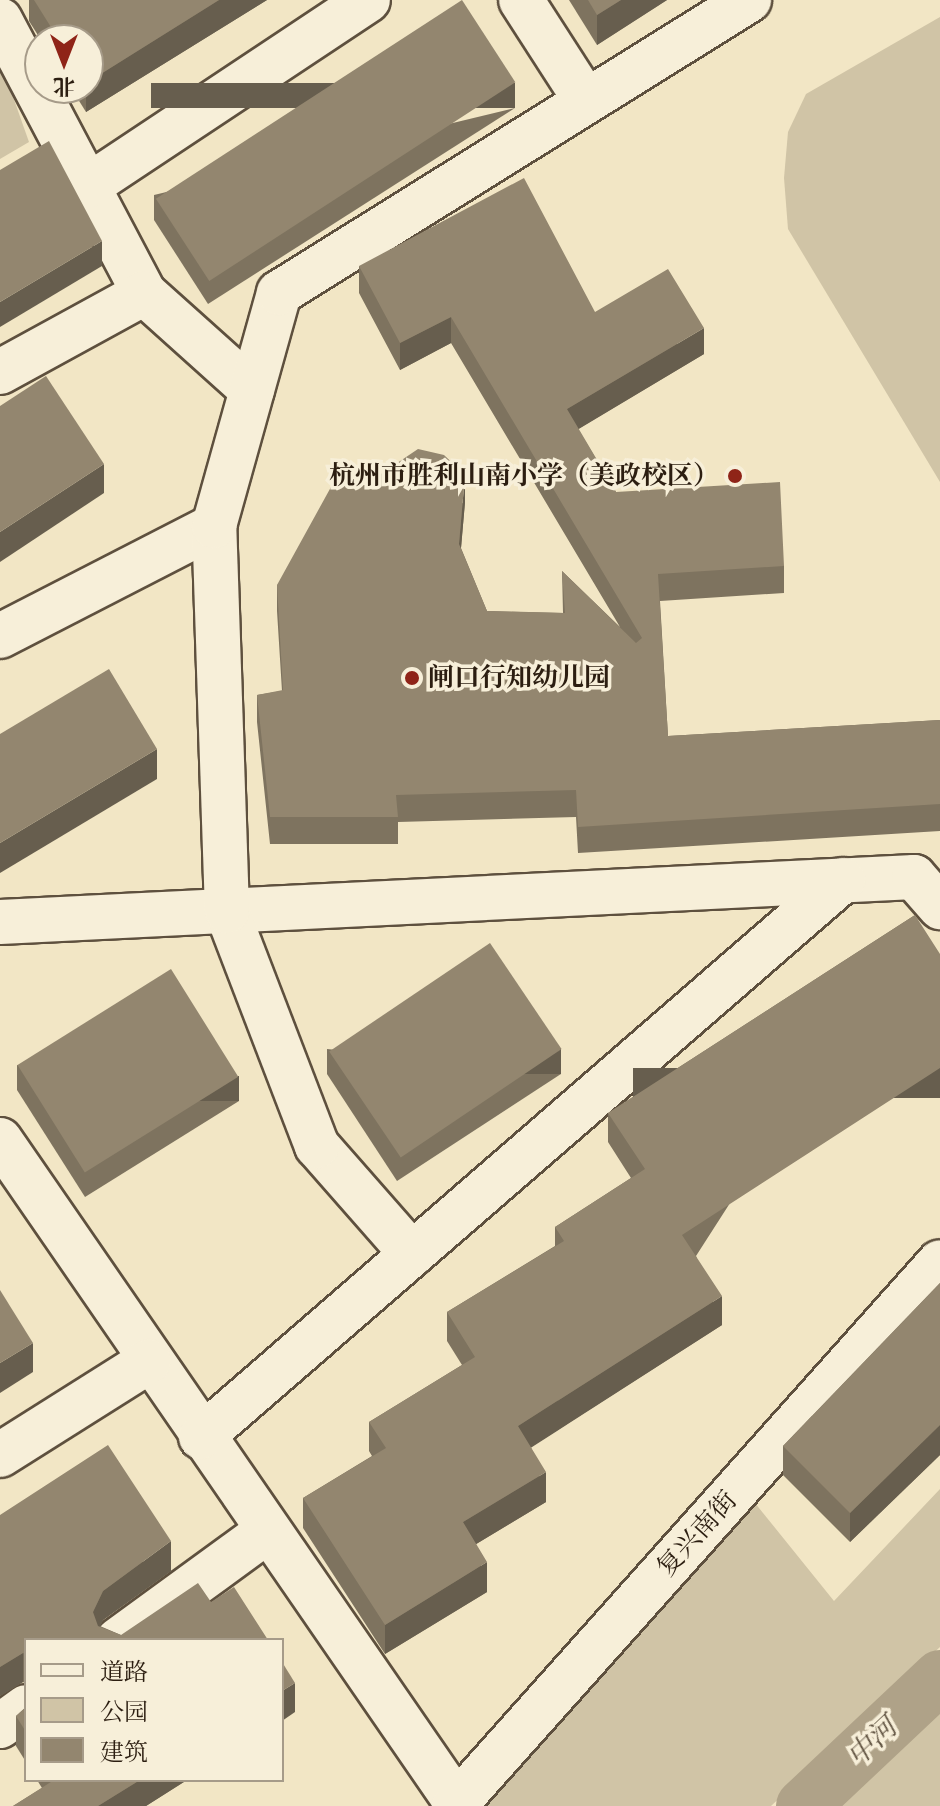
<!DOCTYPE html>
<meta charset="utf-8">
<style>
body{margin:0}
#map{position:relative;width:940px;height:1806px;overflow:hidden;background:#f2e6c5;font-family:Cardo,"Noto Serif SC",serif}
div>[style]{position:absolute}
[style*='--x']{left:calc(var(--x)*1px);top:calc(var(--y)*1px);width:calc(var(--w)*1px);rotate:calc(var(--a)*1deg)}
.green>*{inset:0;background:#d0c4a6}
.canal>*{height:54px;margin:-27px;padding:0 27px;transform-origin:27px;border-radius:27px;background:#afa288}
.roads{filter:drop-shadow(2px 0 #5e503e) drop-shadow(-2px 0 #5e503e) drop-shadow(0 2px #5e503e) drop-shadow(0 -2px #5e503e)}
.minor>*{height:44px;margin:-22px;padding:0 22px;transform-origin:22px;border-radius:22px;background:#f7efd9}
.wall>*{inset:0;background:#7e735f}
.shaded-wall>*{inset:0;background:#675e4e;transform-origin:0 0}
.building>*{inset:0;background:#93866f;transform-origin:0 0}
.dots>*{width:22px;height:22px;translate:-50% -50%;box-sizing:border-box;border:4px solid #f7efd9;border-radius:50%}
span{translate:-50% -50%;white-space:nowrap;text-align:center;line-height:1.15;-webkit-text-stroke:7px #f7efd9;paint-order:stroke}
.poi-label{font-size:26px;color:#2c1e11;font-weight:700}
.right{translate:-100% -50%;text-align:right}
.left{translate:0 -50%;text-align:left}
.street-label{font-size:26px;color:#2c1e11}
.water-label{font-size:28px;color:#605341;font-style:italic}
.legend{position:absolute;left:24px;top:1638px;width:260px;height:144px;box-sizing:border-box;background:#f7efd9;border:2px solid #a69b89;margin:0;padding:10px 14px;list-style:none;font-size:24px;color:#2c1e11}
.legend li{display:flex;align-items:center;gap:16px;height:40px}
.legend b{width:40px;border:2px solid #a69b89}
.north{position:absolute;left:24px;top:24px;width:80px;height:80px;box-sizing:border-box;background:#f7efd9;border:2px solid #a69b89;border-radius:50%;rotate:180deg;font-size:22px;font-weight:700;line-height:32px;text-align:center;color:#2c1e11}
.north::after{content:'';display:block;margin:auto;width:28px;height:36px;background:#8f2418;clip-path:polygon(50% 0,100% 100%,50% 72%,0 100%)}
</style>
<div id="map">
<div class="green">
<div style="clip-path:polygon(940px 17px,940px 482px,788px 229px,784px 178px,788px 132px,806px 94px)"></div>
<div style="clip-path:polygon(0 60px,29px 142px,0 159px)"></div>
<div style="clip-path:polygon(940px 1489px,940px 1647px,771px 1806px,472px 1806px,755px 1503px,834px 1601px)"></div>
<div style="clip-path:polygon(940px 1677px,940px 1806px,803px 1806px)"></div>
</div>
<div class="canal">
<div style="--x:803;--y:1806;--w:188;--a:-43.3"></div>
</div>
<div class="roads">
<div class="minor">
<div style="--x:521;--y:0;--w:120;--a:57.2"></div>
<div style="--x:0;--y:20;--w:309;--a:62.2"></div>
<div style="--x:144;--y:293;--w:145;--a:41.9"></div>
<div style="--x:88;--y:186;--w:336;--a:-33.6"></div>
<div style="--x:0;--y:372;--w:164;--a:-28.7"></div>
<div style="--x:0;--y:636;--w:241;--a:-27.2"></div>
<div style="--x:0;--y:922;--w:915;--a:-2.82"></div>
<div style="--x:914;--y:877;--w:40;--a:49"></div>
<div style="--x:0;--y:1140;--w:809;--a:55.43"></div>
<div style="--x:412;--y:1254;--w:144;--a:-131.3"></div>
<div style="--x:317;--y:1146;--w:252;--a:-111"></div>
<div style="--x:227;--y:911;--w:385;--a:-91.9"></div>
<div style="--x:214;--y:526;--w:242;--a:-74.4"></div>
<div style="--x:279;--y:293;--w:554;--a:-31.94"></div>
<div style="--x:201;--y:1437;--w:850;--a:-40.94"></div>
<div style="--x:0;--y:1455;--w:176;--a:-32.2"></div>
<div style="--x:118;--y:1640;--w:182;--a:-36.1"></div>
<div style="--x:0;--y:1726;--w:32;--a:-36"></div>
<div style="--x:454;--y:1806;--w:729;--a:-48.22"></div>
</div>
</div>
<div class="wall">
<div style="clip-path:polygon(29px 0,267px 0,86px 112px,71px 88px,88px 88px,88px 40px,41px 40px,29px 21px)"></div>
<div style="clip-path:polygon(569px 0,667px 0,597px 45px)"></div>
<div style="clip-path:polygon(515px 108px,208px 304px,154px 220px,154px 195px)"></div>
<div style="clip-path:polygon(359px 266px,595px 312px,704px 354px,578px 429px,616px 492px,784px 566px,784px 593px,660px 601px,668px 736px,940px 720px,940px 831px,578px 853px,576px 817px,398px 822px,398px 844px,270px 844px,257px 722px,257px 695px,282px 691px,277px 611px,277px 585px,465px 502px,461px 548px,487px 611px,563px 613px,562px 571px,620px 627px,451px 343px,400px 370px,359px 293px)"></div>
<div style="clip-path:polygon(915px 915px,696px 1256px,722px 1325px,531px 1447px,546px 1502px,476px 1544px,487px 1592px,385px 1654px,303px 1528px,303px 1498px,372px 1456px,369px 1451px,369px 1422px,462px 1365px,447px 1341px,447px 1312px,555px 1246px,555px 1227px,631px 1178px,608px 1142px,608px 1113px)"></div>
<div style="clip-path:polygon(327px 1049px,561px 1074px,397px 1181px,327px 1074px)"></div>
<div style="clip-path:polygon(17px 1065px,239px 1101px,85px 1197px,17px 1090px)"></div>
<div style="clip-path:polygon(940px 1283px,940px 1455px,850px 1542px,783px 1475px,783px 1446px)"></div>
<div style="clip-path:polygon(0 1515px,171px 1571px,103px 1620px,100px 1626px,121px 1635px,268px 1640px,26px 1640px,26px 1684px,23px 1682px,0 1696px)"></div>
<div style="clip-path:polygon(26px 1707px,26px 1762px,16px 1746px,16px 1716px)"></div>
<div style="clip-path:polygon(37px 1780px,187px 1780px,146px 1806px,13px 1806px,42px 1788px)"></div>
</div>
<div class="shaded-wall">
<div style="clip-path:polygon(219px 0,267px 0,86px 112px,86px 88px,88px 88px,88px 82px)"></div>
<div style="clip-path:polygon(621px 0,667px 0,597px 45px,597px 15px)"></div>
<div style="left:515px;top:83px;width:25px;height:364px;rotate:90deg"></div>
<div style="clip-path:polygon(102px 241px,102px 266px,0 327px,0 302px)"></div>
<div style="clip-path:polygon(451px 317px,451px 343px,400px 370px,400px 343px)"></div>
<div style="clip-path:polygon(704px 328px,704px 354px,567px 436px,567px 409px)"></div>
<div style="clip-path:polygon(104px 464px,104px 493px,0 562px,0 532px)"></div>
<div style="clip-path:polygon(465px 475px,465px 502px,459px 571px,459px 544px)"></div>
<div style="clip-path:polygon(157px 749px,157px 779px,0 873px,0 843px)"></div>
<div style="left:561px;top:1049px;width:25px;height:196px;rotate:90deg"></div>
<div style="left:940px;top:1068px;width:30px;height:307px;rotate:90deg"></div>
<div style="left:239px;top:1076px;width:25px;height:181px;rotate:90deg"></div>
<div style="clip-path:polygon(722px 1296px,722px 1325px,518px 1456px,518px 1426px)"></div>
<div style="clip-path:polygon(33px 1343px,33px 1372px,0 1393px,0 1363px)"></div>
<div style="clip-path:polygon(940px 1425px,940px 1455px,850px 1542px,850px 1513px)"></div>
<div style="clip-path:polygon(546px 1472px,546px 1502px,463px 1552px,463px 1522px)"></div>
<div style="clip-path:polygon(171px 1541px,171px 1571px,103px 1620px,94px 1640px,93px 1612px,103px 1591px)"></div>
<div style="clip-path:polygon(487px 1562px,487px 1592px,385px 1654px,385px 1625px)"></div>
<div style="clip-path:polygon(23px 1653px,23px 1682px,0 1696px,0 1667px)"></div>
<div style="clip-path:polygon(295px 1683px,295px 1712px,282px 1721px,282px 1691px)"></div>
<div style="clip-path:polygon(140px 1780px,187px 1780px,146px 1806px,98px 1806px)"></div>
</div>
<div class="building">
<div style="clip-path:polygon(34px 0,219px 0,88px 82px,88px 40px,59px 40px)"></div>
<div style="left:462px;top:0;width:98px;height:365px;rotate:57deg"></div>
<div style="clip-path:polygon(588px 0,621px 0,597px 15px)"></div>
<div style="clip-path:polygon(49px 141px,102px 241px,0 302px,0 170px)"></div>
<div style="clip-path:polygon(524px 178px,595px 312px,668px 269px,704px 328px,567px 409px,616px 492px,780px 482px,784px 566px,658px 574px,668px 736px,940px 720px,940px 804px,578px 827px,576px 790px,396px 795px,398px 817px,270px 817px,257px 695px,283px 690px,277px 585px,331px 487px,366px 484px,418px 449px,444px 455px,465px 475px,459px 544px,487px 611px,565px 613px,562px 571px,636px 643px,642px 638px,451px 317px,400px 343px,359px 266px)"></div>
<div style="clip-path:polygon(46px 376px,104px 464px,0 532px,0 406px)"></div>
<div style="clip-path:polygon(109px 669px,157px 749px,0 843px,0 734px)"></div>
<div style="clip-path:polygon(915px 915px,940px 954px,940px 1068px,682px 1235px,722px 1296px,518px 1426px,546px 1472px,463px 1522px,487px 1562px,385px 1625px,303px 1498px,386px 1448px,369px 1422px,475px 1357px,447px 1312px,564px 1241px,555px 1227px,645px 1169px,608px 1113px)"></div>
<div style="left:490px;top:943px;width:128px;height:194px;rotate:56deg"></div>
<div style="left:171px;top:969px;width:127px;height:181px;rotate:58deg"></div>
<div style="clip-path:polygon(940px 1283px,940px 1425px,850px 1513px,783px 1446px)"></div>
<div style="clip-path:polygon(0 1290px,33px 1343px,0 1363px)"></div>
<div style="clip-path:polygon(108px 1445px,171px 1541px,103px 1591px,93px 1612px,98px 1626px,121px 1635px,198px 1583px,211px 1602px,234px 1587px,268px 1640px,26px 1640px,26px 1654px,23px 1653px,0 1667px,0 1515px)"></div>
<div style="clip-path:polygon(282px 1662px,295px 1683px,282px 1691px)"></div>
<div style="clip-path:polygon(26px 1707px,26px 1732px,16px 1716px)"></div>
<div style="clip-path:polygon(54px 1780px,140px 1780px,98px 1806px,13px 1806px)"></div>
</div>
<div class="dots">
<div style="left:735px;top:476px;background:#8f2418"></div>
<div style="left:412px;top:678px;background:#8f2418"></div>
</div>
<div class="poi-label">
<span class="right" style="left:719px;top:476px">杭州市胜利山南小学（美政校区）</span>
<span class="left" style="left:428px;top:678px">闸口行知幼儿园</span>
</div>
<div class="street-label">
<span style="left:697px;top:1534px;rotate:-48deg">复兴南街</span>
</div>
<div class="water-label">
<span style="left:872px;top:1742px;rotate:-43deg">中河</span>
</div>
<ul class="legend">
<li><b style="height:10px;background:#f7efd9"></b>道路</li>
<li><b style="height:22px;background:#d0c4a6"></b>公园</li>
<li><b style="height:22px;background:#93866f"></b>建筑</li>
</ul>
<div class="north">北</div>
</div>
